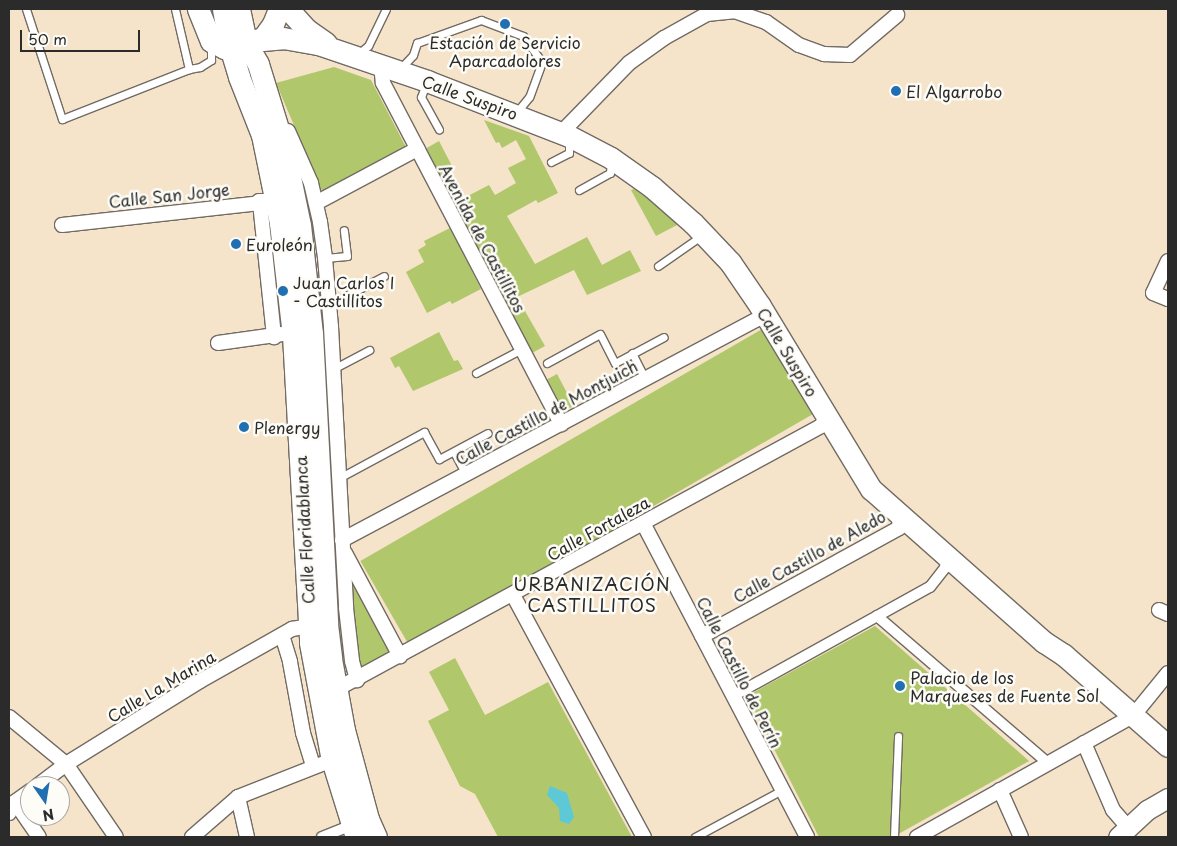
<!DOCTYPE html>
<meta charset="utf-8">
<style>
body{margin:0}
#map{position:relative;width:1177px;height:846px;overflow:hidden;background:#f5e3ca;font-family:"Playpen Sans",sans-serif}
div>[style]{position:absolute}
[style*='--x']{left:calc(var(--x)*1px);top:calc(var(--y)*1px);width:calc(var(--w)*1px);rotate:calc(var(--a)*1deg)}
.green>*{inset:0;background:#b0c76b;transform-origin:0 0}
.water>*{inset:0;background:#5dc9d6}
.roads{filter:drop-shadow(1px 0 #726b63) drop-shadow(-1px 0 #726b63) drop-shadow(0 1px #726b63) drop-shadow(0 -1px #726b63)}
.service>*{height:7px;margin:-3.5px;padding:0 3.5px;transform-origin:3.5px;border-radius:3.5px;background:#fff}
.pedestrian>*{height:10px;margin:-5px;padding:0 5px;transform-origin:5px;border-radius:5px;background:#fff}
.minor>*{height:14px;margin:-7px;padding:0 7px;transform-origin:7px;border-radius:7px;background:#fff}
.secondary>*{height:19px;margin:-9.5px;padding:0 9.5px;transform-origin:9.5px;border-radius:9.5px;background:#fff}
.primary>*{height:21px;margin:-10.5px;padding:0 10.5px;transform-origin:10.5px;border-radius:10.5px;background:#fff}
.dots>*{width:14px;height:14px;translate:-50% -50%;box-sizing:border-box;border:2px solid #fdfcf7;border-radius:50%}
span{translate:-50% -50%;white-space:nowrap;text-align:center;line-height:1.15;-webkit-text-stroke:5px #fdfcf7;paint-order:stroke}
.poi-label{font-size:16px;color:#2b2b2b}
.left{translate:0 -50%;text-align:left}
.street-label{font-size:16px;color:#2b2b2b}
.neighbourhood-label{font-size:18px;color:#2b2b2b;letter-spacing:1px}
.frame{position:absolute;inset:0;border:10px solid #2b2b2b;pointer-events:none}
.north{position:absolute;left:20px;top:776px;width:50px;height:50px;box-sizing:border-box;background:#fdfcf7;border:1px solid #a9a8a5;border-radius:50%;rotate:167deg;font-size:14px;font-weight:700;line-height:20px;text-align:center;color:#2b2b2b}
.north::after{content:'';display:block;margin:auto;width:18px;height:22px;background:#1f6fb2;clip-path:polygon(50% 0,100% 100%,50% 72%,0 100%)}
.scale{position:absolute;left:20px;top:30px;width:120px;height:22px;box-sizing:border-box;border:2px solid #2b2b2b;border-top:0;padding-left:6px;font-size:15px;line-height:18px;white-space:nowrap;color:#2b2b2b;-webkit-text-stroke:4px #fdfcf7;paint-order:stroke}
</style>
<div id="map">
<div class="green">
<div style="clip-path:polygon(334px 67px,371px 80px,409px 153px,325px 198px,276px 83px)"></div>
<div style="clip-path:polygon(484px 120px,529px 136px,558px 193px,538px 203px,536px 200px,507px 216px,535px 264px,587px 237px,602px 265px,630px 250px,641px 271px,587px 295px,574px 270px,517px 297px,545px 346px,532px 353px,425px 149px,439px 141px,452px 166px,449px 168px,464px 198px,489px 185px,495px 195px,516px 183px,508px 168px,526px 159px,516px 140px,502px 148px,499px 142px,496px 143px)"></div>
<div style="clip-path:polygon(634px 189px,650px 200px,679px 224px,656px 236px,631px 190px)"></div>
<div style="clip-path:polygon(450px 228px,481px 289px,452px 304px,450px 301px,427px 313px,406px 272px,424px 262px,418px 250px,426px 245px,424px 241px)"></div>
<div style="left:764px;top:328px;width:99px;height:466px;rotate:60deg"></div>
<div style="clip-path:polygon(439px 332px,454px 361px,458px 360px,463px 369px,413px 391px,399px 366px,395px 368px,390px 358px)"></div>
<div style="left:557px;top:374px;width:36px;height:12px;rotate:62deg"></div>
<div style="clip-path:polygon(342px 548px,400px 656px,357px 680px)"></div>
<div style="clip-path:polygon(875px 626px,1029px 761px,893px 837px,819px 837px,747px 696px)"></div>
<div style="clip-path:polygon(455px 658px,485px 715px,548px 682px,632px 837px,498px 837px,475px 794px,460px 786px,428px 721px,449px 710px,429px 672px)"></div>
</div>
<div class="water">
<div style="clip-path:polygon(550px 786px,567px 793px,574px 817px,569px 824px,560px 821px,559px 808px,547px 795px)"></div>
</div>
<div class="roads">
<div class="service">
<div style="--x:26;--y:9;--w:116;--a:71.9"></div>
<div style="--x:62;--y:119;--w:136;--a:-21.5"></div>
<div style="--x:189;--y:69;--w:11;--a:-10"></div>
<div style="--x:200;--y:67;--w:13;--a:-32"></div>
<div style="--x:211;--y:60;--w:16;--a:-90"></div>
<div style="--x:175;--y:9;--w:62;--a:76.9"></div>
<div style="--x:358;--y:54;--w:13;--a:-39"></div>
<div style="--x:368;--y:46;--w:41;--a:-64.1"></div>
<div style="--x:400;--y:69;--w:19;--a:-47"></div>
<div style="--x:413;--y:55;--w:13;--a:-72"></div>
<div style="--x:417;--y:43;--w:68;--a:-19.8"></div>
<div style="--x:481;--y:20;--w:45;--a:20.9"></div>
<div style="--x:523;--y:36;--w:32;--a:54"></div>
<div style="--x:542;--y:62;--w:37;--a:110"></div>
<div style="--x:529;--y:97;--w:21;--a:129"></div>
<div style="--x:426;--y:84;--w:14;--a:111"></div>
<div style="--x:421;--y:97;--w:37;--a:61"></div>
<div style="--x:551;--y:162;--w:20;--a:-27"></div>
<div style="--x:569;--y:153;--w:14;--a:-90"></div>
<div style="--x:579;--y:190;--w:35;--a:-29"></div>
<div style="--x:610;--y:173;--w:12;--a:-85"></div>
<div style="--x:325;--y:258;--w:22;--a:-5"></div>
<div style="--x:347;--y:256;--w:26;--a:-97"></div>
<div style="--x:658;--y:266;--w:52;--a:-34.9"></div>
<div style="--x:329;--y:305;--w:62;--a:-27.8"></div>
<div style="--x:632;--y:353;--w:29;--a:63"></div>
<div style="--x:547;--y:363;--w:60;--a:-28.7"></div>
<div style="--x:600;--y:334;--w:33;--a:63"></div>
<div style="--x:615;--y:363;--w:55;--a:-28"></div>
<div style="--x:333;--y:369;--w:41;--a:-27.8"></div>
<div style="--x:476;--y:373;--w:52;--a:-27.6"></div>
<div style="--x:454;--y:452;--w:26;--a:62"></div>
<div style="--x:339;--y:478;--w:97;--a:-28.4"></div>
<div style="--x:424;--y:432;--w:31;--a:61"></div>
<div style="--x:439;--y:459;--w:55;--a:-28"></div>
<div style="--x:695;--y:837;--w:99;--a:-28.4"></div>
<div style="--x:894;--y:837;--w:101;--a:-87.7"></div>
</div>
<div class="pedestrian">
<div style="--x:877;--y:616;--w:225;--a:40.7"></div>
<div style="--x:733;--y:696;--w:225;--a:-29"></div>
<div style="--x:930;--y:587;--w:24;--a:-52"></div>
<div style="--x:945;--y:568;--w:12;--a:-81"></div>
<div style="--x:322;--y:837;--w:31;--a:-22"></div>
</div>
<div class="minor">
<div style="--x:381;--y:65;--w:18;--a:84"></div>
<div style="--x:383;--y:83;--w:385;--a:62.4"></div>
<div style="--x:288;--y:131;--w:57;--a:66.1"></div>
<div style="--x:311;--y:183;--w:40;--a:77"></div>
<div style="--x:320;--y:222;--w:36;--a:82"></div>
<div style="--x:325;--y:258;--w:69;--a:85"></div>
<div style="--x:331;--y:327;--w:281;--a:86.9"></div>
<div style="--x:346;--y:608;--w:53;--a:83.5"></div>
<div style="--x:352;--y:661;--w:20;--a:75"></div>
<div style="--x:562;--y:132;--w:96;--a:-45.8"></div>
<div style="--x:629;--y:63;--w:43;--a:-35.5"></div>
<div style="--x:664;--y:38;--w:49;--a:-29.2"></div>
<div style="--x:707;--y:14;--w:27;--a:-6"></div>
<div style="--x:734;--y:11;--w:34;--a:19"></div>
<div style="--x:766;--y:22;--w:40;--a:34.9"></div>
<div style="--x:799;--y:45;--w:27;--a:20"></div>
<div style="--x:824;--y:54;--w:26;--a:2"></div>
<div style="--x:850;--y:55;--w:62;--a:-40.4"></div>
<div style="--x:260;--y:203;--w:135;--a:84"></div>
<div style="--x:316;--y:203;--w:115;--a:-28.1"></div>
<div style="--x:62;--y:225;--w:199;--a:-6.3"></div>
<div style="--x:260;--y:203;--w:2;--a:-117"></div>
<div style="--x:259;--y:201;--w:18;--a:0"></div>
<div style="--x:1168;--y:261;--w:35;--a:115"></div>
<div style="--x:1153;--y:293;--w:16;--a:22"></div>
<div style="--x:218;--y:343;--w:65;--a:-8"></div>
<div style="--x:643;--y:523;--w:354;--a:62.4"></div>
<div style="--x:342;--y:540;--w:471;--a:-28"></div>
<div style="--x:758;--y:319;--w:9;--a:-58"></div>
<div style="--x:345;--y:553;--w:117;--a:61.9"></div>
<div style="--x:513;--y:595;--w:275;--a:61.6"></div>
<div style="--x:1159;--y:610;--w:10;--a:24"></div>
<div style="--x:282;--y:635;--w:28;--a:73"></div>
<div style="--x:290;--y:662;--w:72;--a:79.6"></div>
<div style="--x:303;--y:733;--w:34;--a:73"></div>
<div style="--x:702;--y:636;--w:225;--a:-28.7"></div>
<div style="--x:899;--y:528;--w:12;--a:-85"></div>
<div style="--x:335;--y:690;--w:553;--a:-28.51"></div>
<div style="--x:821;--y:426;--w:10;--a:-53"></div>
<div style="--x:9;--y:717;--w:74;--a:39.5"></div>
<div style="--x:66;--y:764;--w:88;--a:55.6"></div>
<div style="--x:1084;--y:743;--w:73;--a:66.6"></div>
<div style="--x:1113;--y:810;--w:23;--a:49"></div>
<div style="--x:37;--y:786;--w:36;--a:-37"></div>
<div style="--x:66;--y:764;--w:158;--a:-31.8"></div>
<div style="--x:200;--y:681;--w:106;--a:-29.5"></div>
<div style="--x:292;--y:629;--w:17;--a:-10"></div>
<div style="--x:1000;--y:790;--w:51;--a:65.9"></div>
<div style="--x:238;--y:797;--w:41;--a:77.3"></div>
<div style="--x:15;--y:802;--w:42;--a:55.6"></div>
<div style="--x:9;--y:813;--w:13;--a:-61"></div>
<div style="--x:15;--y:802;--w:19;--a:-36"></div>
<div style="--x:192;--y:837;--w:61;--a:-41"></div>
<div style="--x:238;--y:797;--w:101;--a:-21.5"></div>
<div style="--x:917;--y:837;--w:248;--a:-29.3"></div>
<div style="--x:1133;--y:716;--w:55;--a:-50.9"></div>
</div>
<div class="secondary">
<div style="--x:1118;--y:837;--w:40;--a:-43"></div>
<div style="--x:1147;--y:810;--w:24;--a:-30"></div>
</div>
<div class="primary">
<div style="--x:198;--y:9;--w:35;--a:68"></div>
<div style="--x:211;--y:41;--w:15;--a:28"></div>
<div style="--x:224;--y:48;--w:40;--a:-14.4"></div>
<div style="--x:263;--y:38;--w:17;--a:-54"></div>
<div style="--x:273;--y:24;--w:16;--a:-68"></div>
<div style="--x:223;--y:9;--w:39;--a:80"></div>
<div style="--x:230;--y:47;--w:31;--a:73"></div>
<div style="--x:239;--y:77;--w:62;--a:68.4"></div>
<div style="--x:262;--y:135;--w:90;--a:78.4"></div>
<div style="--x:280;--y:223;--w:113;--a:83.4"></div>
<div style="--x:293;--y:335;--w:308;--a:86.8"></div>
<div style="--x:310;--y:643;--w:119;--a:79.4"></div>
<div style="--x:332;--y:760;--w:81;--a:72.7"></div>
<div style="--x:239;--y:9;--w:35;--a:78"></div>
<div style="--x:246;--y:43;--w:24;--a:60"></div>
<div style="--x:258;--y:64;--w:88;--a:72.8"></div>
<div style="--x:284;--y:148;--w:79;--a:78.3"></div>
<div style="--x:300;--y:225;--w:109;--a:83.7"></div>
<div style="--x:312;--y:333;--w:291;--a:87"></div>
<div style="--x:327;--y:624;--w:35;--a:83"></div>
<div style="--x:331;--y:659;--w:72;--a:79.6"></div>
<div style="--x:344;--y:730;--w:92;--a:74.9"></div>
<div style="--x:368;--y:819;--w:20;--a:66"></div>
<div style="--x:288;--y:9;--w:27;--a:48"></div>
<div style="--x:306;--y:29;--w:24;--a:35"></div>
<div style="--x:251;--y:41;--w:32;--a:-5"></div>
<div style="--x:283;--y:38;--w:36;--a:10"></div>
<div style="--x:318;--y:44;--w:115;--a:18.7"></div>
<div style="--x:427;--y:81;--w:152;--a:21.2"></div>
<div style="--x:569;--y:136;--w:47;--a:27.6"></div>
<div style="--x:611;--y:158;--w:50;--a:35.3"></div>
<div style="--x:652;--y:187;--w:55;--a:41.3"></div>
<div style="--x:693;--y:223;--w:54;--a:46.5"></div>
<div style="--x:730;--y:262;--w:53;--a:55.7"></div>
<div style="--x:760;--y:306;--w:214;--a:58.8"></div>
<div style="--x:871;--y:489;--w:231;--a:41.5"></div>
<div style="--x:1044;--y:642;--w:24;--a:33"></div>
<div style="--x:1064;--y:655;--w:138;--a:41.2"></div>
</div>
</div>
<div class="dots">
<div style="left:505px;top:24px;background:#1f6fb2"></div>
<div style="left:896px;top:91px;background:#1f6fb2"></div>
<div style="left:236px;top:244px;background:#1f6fb2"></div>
<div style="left:283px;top:291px;background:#1f6fb2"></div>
<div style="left:244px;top:427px;background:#1f6fb2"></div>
<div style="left:900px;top:686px;background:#1f6fb2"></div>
</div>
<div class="poi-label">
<span style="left:505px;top:51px">Estación de Servicio<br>Aparcadolores</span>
<span class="left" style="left:906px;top:91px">El Algarrobo</span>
<span class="left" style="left:246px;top:244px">Euroleón</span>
<span class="left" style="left:293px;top:291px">Juan Carlos I<br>- Castillitos</span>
<span class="left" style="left:254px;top:427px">Plenergy</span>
<span class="left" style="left:910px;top:686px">Palacio de los<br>Marqueses de Fuente Sol</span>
</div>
<div class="street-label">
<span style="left:470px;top:97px;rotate:20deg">Calle Suspiro</span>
<span style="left:169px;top:195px;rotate:-6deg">Calle San Jorge</span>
<span style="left:483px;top:238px;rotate:62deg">Avenida de Castillitos</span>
<span style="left:788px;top:352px;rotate:59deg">Calle Suspiro</span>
<span style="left:546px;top:412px;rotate:-28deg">Calle Castillo de Montjuich</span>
<span style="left:598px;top:528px;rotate:-29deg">Calle Fortaleza</span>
<span style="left:304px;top:530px;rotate:-93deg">Calle Floridablanca</span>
<span style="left:809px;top:556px;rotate:-29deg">Calle Castillo de Aledo</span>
<span style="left:740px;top:672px;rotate:63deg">Calle Castillo de Perín</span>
<span style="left:161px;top:686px;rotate:-31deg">Calle La Marina</span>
</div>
<div class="neighbourhood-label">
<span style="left:592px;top:595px">URBANIZACIÓN<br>CASTILLITOS</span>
</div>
<div class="frame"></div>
<div class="north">N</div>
<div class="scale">50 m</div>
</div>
